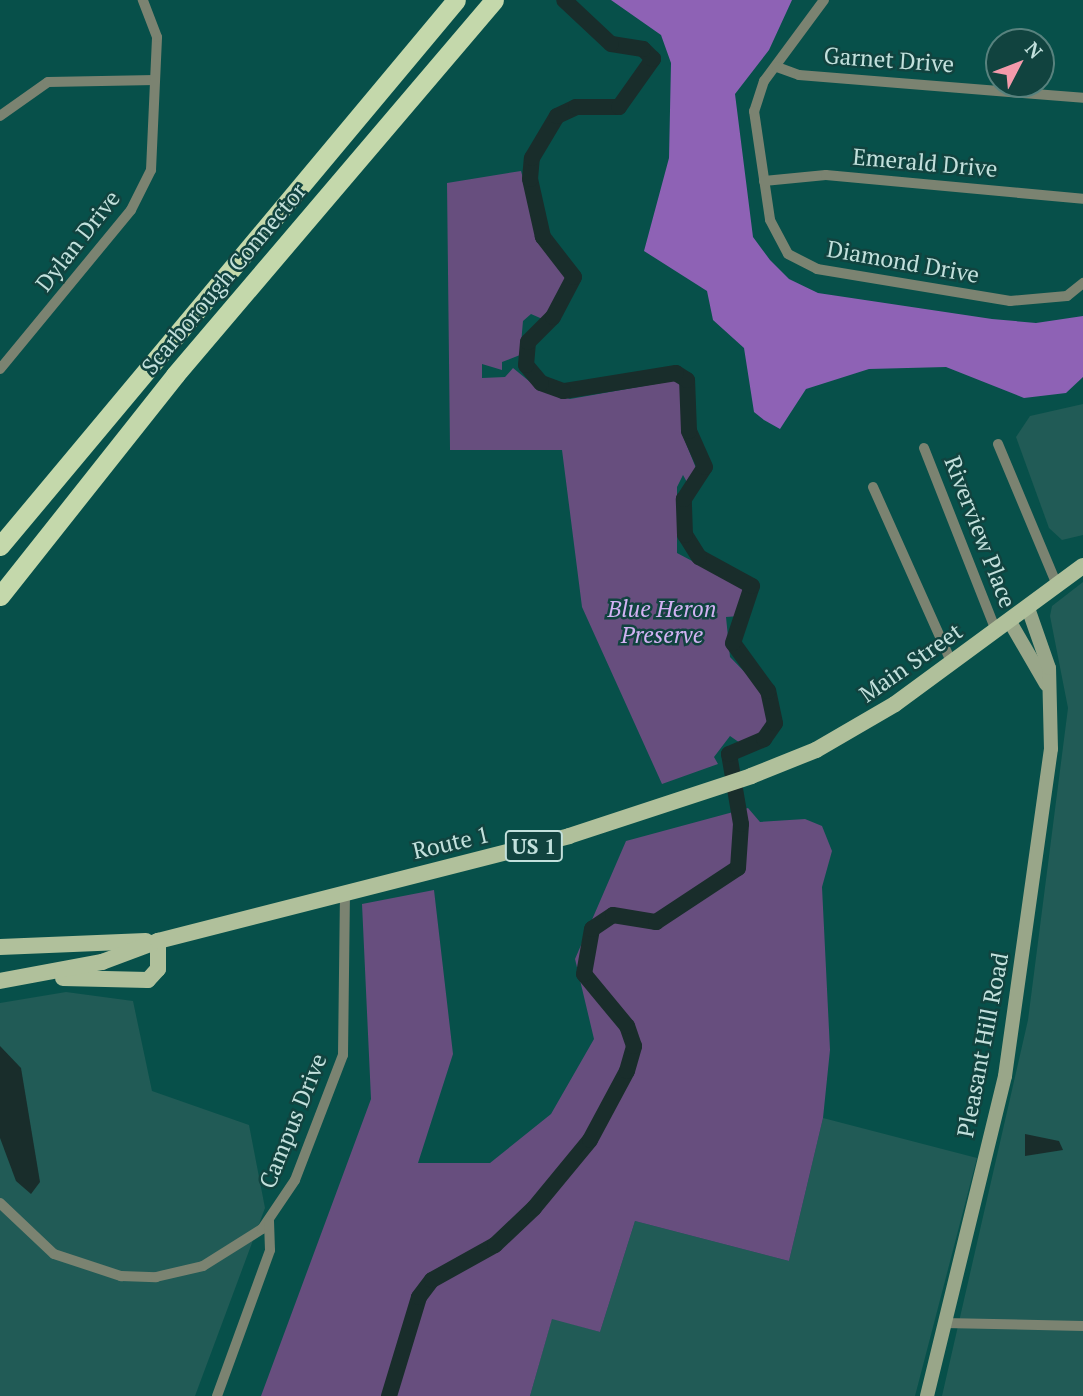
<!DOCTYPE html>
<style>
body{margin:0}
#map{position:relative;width:1083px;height:1396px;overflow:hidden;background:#07504a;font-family:"PT Serif",serif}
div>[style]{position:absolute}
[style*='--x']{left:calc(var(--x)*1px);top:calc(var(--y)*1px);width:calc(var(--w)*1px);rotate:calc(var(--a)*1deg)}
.built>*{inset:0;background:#215b56}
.green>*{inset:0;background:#674e7e}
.forest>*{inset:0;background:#8e62b5}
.water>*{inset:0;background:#192d2b}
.river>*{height:16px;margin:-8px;padding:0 8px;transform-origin:8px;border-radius:8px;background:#192d2b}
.street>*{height:10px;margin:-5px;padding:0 5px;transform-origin:5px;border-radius:5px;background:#7b8371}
.secondary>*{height:14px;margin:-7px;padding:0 7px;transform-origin:7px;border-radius:7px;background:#99a689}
.primary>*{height:16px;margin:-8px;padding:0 8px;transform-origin:8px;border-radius:8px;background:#b0c09b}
.highway>*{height:19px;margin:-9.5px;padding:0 9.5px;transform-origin:9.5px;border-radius:9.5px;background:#c4d8ab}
span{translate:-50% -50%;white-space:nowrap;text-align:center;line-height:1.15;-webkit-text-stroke:5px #11433f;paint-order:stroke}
.shield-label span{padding:2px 5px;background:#11433f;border:2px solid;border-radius:5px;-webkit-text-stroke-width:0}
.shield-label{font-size:21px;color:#c2e0dc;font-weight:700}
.street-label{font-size:23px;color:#c2e0dc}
.park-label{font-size:23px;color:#d2b2f3;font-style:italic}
.north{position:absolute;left:985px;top:28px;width:70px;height:70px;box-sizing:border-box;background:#11433f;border:2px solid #58827e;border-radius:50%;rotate:48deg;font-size:19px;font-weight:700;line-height:28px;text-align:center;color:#c2e0dc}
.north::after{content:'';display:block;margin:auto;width:24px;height:32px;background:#f39aab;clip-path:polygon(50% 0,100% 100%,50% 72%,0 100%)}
</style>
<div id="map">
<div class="built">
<div style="clip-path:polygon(1083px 404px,1083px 535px,1062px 540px,1049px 528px,1016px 437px,1030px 416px)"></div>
<div style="clip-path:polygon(1083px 582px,1083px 1396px,942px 1396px,1028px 1020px,1068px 708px,1050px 616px,1052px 606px)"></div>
<div style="clip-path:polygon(66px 992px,133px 1001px,152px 1091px,249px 1125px,265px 1208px,195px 1396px,0 1396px,0 1003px)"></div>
<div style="clip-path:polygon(823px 1118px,977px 1158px,915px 1396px,530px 1396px,552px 1318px,600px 1332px,635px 1221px,789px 1261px)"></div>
</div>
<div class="green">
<div style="clip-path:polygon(521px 171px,542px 247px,568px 273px,547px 321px,531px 314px,523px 321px,520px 355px,502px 362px,502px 370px,482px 364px,482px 378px,505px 377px,513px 368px,540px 390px,570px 399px,678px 380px,685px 392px,683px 436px,698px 473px,688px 484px,683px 475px,677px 487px,677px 553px,747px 590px,740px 616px,726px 617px,730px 657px,764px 692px,768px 729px,743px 745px,730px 736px,714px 757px,718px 764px,662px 784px,582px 607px,562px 450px,450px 450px,447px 183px)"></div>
<div style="clip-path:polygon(748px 808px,760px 822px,805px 819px,822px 826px,832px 851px,822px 887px,830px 1050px,823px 1118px,789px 1261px,635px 1221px,600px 1332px,552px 1319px,530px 1396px,261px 1396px,371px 1099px,362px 904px,434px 890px,453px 1054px,418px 1163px,490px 1163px,551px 1114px,594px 1039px,575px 959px,626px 841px)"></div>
</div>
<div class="forest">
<div style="clip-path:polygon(611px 0,792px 0,769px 50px,735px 94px,753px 237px,770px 260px,789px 279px,818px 293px,992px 319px,1036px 323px,1083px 316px,1083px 377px,1066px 393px,1024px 398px,946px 367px,869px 369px,806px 389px,780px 429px,764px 420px,754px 412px,744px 348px,713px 320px,707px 291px,644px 251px,669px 158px,671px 63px,661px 35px)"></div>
</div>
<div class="water">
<div style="clip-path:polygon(0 1046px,21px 1068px,40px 1182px,31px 1194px,16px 1181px,0 1138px)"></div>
<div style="clip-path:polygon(1025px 1134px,1059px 1141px,1063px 1150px,1025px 1156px)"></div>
</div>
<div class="river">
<div style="--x:389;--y:1396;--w:103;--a:-73.1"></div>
<div style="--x:419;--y:1297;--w:21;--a:-53"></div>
<div style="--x:432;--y:1280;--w:72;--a:-29.1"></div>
<div style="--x:495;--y:1245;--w:54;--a:-43.5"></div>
<div style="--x:534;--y:1208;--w:88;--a:-50.5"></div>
<div style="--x:590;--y:1140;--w:78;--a:-61.8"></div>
<div style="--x:627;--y:1071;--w:26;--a:-74"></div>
<div style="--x:634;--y:1046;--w:21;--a:-109"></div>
<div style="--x:627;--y:1026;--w:67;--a:-129.6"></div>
<div style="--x:584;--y:974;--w:46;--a:-79.9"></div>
<div style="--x:592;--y:929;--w:25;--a:-34"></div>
<div style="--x:613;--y:915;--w:44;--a:9.2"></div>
<div style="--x:656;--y:922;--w:98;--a:-33.4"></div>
<div style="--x:738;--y:868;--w:44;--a:-86.1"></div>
<div style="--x:741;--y:824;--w:71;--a:-99.7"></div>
<div style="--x:729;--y:754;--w:38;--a:-23"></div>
<div style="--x:764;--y:739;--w:19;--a:-55"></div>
<div style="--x:775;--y:723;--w:33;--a:-102"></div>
<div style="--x:768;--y:691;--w:59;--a:-126.1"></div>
<div style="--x:733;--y:643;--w:60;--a:-71.6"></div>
<div style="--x:752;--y:586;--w:60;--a:-151.3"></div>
<div style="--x:699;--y:557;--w:26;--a:-122"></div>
<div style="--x:685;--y:535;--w:36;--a:-92"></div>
<div style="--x:684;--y:499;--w:38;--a:-57"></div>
<div style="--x:705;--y:467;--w:39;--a:-114"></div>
<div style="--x:689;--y:431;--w:51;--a:-92.2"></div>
<div style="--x:687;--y:380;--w:13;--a:-148"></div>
<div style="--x:676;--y:373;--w:114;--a:170.9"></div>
<div style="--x:563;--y:391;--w:23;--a:-160"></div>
<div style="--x:541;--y:383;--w:23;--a:-130"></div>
<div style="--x:526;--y:365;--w:23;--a:-85"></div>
<div style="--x:528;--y:342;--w:35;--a:-45"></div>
<div style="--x:553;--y:317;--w:45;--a:-62.3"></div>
<div style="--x:574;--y:277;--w:51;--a:-127.8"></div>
<div style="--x:543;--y:237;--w:59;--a:-102.6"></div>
<div style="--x:530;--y:179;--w:21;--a:-85"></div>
<div style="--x:532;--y:158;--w:49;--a:-59.2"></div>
<div style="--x:557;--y:116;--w:21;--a:-25"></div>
<div style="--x:576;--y:107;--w:43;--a:0"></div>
<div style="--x:619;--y:107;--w:59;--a:-54.7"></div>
<div style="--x:653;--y:59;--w:14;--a:-135"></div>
<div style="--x:643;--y:49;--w:32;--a:-171"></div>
<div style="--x:611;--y:44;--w:64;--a:-136.9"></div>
</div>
<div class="street">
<div style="--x:824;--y:0;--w:101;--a:126.5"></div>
<div style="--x:764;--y:81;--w:32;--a:108"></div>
<div style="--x:754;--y:111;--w:110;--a:81.6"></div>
<div style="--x:770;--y:220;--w:38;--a:62"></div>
<div style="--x:788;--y:254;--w:33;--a:27"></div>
<div style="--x:817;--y:269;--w:196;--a:9.4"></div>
<div style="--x:1010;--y:301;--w:57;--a:-5"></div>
<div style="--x:1067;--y:296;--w:21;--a:-39"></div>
<div style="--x:777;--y:67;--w:23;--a:20"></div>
<div style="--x:799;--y:75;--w:285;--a:4.6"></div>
<div style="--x:0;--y:116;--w:59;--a:-35.3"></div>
<div style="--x:48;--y:82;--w:107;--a:-1.1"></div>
<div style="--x:764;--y:181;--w:62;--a:-5.5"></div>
<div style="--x:826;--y:175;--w:258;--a:5.3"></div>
<div style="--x:0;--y:369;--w:206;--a:-50.5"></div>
<div style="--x:131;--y:210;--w:45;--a:-63.4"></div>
<div style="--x:151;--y:170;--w:133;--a:-87.4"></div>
<div style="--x:157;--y:37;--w:40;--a:-111"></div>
<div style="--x:998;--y:444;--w:153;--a:67.3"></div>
<div style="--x:924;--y:448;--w:197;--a:68.5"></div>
<div style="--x:873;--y:487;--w:194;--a:65.9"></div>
<div style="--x:0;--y:1203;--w:74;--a:43.4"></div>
<div style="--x:54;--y:1254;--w:71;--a:18.2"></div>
<div style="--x:121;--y:1276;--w:35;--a:2"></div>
<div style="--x:156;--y:1277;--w:48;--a:-13.2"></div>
<div style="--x:203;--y:1266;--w:70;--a:-32.1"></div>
<div style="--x:262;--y:1229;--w:59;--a:-56"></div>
<div style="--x:295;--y:1180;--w:134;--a:-69"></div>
<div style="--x:343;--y:1055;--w:163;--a:-89.3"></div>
<div style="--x:944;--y:1323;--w:139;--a:1.2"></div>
<div style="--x:217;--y:1396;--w:155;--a:-70"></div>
<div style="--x:270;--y:1250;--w:29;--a:-92"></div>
</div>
<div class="secondary">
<div style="--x:1010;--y:622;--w:72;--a:59.9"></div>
<div style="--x:927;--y:1396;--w:329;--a:-76.3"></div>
<div style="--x:1005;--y:1076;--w:330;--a:-82"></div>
<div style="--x:1051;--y:749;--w:81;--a:-91.4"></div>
<div style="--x:1049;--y:668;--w:64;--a:-109.3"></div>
</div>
<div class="primary">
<div style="--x:0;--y:947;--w:146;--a:-2.4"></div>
<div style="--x:63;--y:978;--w:85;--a:1.3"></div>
<div style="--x:148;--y:980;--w:15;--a:-48"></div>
<div style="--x:158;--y:969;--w:28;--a:-90"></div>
<div style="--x:0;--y:981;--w:104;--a:-10.6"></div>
<div style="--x:102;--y:962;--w:60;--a:-20.6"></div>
<div style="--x:158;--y:941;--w:424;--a:-14.3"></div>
<div style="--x:569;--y:836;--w:192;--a:-18.2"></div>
<div style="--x:751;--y:776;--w:70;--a:-21.8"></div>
<div style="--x:816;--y:750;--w:91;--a:-30.2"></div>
<div style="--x:895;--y:704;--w:233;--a:-36.3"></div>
</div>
<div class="highway">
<div style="--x:0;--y:546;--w:711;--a:-50.13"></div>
<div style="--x:0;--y:596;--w:282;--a:-51.6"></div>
<div style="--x:175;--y:375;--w:492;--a:-49.6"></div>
</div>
<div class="shield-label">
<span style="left:534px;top:846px">US 1</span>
</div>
<div class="street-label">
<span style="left:889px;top:60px;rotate:4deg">Garnet Drive</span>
<span style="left:925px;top:163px;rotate:5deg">Emerald Drive</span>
<span style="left:78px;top:241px;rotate:-52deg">Dylan Drive</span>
<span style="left:903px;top:262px;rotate:10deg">Diamond Drive</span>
<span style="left:224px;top:279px;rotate:-50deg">Scarborough Connector</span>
<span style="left:980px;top:532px;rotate:69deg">Riverview Place</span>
<span style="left:911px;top:663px;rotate:-35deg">Main Street</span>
<span style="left:451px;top:843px;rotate:-13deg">Route 1</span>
<span style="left:983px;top:1045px;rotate:-79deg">Pleasant Hill Road</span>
<span style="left:293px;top:1121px;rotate:-68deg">Campus Drive</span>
</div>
<div class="park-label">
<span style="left:662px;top:622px">Blue Heron<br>Preserve</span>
</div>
<div class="north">N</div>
</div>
